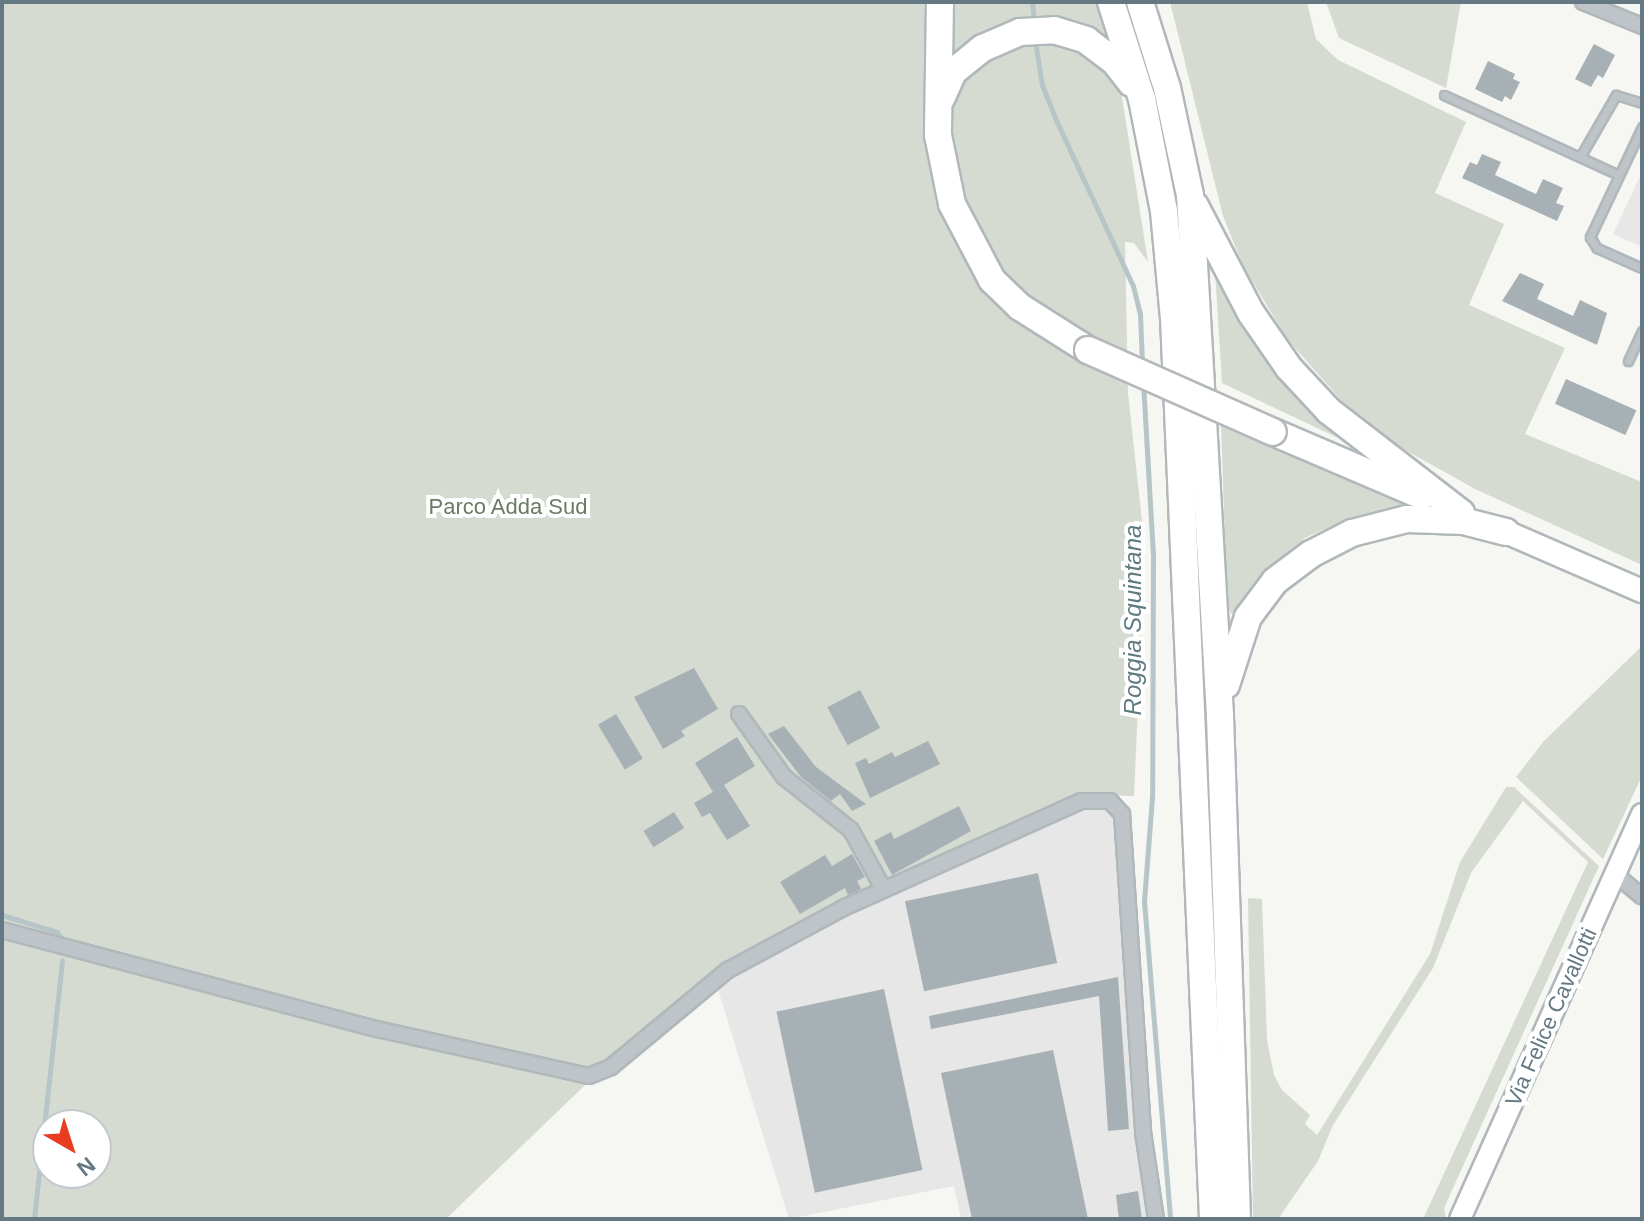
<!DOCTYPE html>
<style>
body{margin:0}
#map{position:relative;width:1644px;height:1221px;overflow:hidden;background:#f6f6f2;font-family:Arial,sans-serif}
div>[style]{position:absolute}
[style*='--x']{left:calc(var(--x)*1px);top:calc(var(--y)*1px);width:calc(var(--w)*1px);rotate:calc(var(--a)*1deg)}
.built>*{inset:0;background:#e6e7e6}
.green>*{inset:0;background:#d6dbd1}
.stream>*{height:5px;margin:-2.5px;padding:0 2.5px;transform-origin:2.5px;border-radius:2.5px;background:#b6c5c8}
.building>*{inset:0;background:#a7b1b5;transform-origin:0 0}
.roads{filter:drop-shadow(2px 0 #b1b8bb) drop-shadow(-2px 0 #b1b8bb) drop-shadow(0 2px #b1b8bb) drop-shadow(0 -2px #b1b8bb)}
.lane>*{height:7px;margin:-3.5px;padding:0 3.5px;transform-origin:3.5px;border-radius:3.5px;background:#bec4c7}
.street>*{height:14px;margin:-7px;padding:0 7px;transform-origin:7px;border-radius:7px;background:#bec4c7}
.secondary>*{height:20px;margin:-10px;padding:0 10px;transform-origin:10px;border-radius:10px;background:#fff}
.primary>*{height:22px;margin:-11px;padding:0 11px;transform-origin:11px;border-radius:11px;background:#fff}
.highway>*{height:26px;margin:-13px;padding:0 13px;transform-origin:13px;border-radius:13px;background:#fff}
.bridges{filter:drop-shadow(2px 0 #b4b8bb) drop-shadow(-2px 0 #b4b8bb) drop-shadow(0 2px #b4b8bb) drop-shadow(0 -2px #b4b8bb)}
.highway-bridge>*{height:26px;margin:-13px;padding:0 13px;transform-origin:13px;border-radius:13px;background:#fff}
span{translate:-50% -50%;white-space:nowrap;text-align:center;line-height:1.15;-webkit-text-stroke:8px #fff;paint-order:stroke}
.park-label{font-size:22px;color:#6a7b63}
.street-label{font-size:22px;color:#647984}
.water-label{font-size:24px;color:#5f7b81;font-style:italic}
.frame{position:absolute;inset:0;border:4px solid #647984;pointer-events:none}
.north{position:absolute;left:32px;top:1109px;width:80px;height:80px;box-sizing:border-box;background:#fff;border:2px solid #c1c9ce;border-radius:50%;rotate:141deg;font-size:22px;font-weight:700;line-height:32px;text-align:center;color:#647984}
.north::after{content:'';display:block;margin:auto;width:28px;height:36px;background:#e83d20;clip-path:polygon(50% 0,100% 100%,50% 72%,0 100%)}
</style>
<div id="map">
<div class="built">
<div style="clip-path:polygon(1642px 172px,1642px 247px,1613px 234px)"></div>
<div style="clip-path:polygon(1081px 801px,1119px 806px,1156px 1219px,961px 1219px,954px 1186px,789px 1219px,715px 980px)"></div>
</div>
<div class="green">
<div style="clip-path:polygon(evenodd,2px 2px,1107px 2px,1148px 262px,1134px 243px,1125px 242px,1128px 393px,1145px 548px,1134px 796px,1084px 795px,840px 904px,722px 965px,608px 1063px,446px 1219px,2px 1219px,2px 2px,48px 1125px,96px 1125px,96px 1173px,48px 1173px,48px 1125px)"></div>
<div style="clip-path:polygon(1170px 2px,1307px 2px,1316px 39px,1338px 60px,1466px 122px,1435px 193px,1504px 224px,1469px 305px,1565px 348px,1525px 434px,1642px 482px,1642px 565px,1475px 489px,1389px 441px,1349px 409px,1288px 340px,1243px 266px,1223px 216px)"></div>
<div style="clip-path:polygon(1326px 2px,1461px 2px,1446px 88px,1339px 38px)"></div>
<div style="clip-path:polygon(1214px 255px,1370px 453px,1222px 383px)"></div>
<div style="clip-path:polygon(1221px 421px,1434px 509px,1349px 518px,1305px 538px,1233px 615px,1227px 609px)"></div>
<div style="clip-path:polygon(1642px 646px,1642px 776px,1603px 859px,1516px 777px,1544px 741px)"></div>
<div style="clip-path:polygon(1506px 787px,1514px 787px,1599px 866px,1444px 1208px,1446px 1219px,1423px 1219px,1588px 862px,1523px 801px,1471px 873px,1433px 968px,1333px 1125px,1318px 1161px,1278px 1219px,1253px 1219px,1248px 898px,1262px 899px,1267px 1040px,1274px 1075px,1282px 1090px,1310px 1115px,1305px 1124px,1317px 1135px,1430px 954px,1460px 862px)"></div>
</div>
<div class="stream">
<div style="--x:1032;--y:2;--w:20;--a:84"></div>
<div style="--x:1035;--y:41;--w:45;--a:81"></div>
<div style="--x:1042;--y:85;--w:38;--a:68"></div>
<div style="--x:1056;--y:120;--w:183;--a:65.1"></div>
<div style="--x:1133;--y:286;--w:29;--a:76"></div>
<div style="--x:1140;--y:314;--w:50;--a:87.7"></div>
<div style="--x:1143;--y:382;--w:172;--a:86.7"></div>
<div style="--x:1153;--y:554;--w:243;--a:90.2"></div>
<div style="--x:1152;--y:797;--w:104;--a:94.4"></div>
<div style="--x:1144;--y:901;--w:319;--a:85.3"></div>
<div style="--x:2;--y:915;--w:58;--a:17.2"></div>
<div style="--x:57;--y:932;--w:12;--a:55"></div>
<div style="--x:34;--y:1219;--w:260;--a:-83.8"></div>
</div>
<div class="building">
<div style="clip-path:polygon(1594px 44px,1615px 55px,1603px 78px,1598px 75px,1591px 87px,1575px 79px)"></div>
<div style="clip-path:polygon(1488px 61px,1515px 74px,1513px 79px,1520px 82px,1511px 100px,1505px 96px,1502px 102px,1475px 89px)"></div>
<div style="clip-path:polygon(1482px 154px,1501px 162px,1495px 175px,1536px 194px,1543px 179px,1563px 188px,1556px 203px,1564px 206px,1557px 221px,1462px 178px,1470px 162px,1477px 165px)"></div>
<div style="clip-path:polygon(1520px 273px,1544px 284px,1537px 299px,1573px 316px,1580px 300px,1607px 313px,1597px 345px,1502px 301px)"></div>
<div style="left:1566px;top:379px;width:77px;height:27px;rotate:24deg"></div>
<div style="clip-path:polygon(694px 668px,718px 709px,681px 731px,685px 736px,663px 749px,634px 697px)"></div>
<div style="left:860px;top:690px;width:43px;height:37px;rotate:62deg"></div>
<div style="left:616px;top:714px;width:52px;height:21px;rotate:59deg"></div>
<div style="clip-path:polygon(784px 726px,816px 767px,866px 804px,852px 811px,840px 794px,831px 801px,801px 777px,768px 734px)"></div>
<div style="clip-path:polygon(737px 737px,755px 766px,724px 785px,750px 826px,727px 840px,710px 813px,702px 817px,694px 803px,713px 792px,695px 763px)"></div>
<div style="clip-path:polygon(928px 741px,940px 764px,870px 798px,855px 763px,866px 758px,869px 764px,892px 752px,895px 757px)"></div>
<div style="clip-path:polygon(959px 806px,971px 831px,892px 875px,874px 841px,891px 832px,894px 839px)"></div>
<div style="left:674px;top:812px;width:19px;height:36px;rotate:58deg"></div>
<div style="clip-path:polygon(852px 854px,865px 877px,857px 881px,861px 889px,848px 895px,845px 888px,800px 914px,780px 882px,825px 855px,832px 866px)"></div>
<div style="left:1038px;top:873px;width:92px;height:136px;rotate:78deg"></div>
<div style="clip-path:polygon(1118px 977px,1129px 1129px,1108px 1131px,1099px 996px,931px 1029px,929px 1016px)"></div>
<div style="left:884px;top:989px;width:185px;height:110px;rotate:78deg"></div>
<div style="clip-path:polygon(1053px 1050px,1088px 1219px,972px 1219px,941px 1073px)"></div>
<div style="clip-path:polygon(1138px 1191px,1142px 1219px,1119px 1219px,1116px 1195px)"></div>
</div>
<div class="roads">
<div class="lane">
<div style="--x:1444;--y:95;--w:192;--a:24.6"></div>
<div style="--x:1642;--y:127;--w:122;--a:115.3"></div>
<div style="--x:1590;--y:237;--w:13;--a:58"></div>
<div style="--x:1597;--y:248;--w:49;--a:24"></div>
<div style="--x:1580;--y:157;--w:72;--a:-59.9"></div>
<div style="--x:1616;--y:95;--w:27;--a:17"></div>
<div style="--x:1628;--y:361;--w:33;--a:-65"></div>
</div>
<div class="street">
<div style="--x:1583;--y:2;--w:64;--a:22.1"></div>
<div style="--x:739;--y:714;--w:77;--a:54.5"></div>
<div style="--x:784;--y:777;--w:85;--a:38.3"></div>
<div style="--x:851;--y:830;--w:68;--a:61.2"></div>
<div style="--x:1615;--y:874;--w:35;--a:40"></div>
<div style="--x:2;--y:930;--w:388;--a:14.8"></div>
<div style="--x:377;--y:1029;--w:217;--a:12.5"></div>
<div style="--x:589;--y:1076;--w:24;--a:-22"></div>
<div style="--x:611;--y:1067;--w:152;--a:-39.7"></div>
<div style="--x:728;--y:970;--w:131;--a:-28.3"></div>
<div style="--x:843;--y:908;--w:261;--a:-24.2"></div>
<div style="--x:1081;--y:801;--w:29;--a:0"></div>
<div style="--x:1110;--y:801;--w:18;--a:47"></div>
<div style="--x:1122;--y:814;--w:319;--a:86.2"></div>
<div style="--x:1143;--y:1132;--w:88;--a:81.5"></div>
</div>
<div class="secondary">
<div style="--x:1460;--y:1219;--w:444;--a:-65.8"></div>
</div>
<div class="primary">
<div style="--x:1506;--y:532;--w:148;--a:23.5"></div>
</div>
<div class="highway">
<div style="--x:940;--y:2;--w:133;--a:90.9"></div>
<div style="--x:938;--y:135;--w:70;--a:78.5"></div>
<div style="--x:952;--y:204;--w:86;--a:62.2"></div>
<div style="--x:992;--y:280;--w:39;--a:44"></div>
<div style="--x:1020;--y:307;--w:80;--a:32.3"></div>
<div style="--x:1111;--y:2;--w:102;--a:72.3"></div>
<div style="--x:1142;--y:99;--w:114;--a:78.9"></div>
<div style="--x:1164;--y:211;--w:107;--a:84.7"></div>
<div style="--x:1174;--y:318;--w:902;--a:87.52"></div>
<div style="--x:1140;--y:2;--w:90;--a:72.6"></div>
<div style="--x:1167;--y:88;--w:109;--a:77.9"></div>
<div style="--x:1190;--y:195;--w:522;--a:86.7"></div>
<div style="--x:1220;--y:716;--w:503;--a:88.06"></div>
<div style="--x:942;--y:97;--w:27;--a:-66"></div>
<div style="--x:953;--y:72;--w:38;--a:-39"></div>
<div style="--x:983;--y:48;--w:40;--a:-23.4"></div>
<div style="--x:1020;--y:32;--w:34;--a:-3"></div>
<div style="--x:1054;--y:30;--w:34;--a:17"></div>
<div style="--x:1086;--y:40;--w:35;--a:37"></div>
<div style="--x:1114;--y:61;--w:28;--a:52"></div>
<div style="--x:1195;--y:206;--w:121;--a:62.4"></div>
<div style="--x:1251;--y:313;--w:67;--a:55.4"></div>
<div style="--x:1289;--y:368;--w:59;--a:47.1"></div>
<div style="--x:1329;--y:411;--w:167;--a:37.7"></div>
<div style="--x:1273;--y:432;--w:162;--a:23.2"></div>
<div style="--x:1226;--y:685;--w:71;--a:-72.1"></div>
<div style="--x:1248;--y:617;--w:45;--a:-53.1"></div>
<div style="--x:1275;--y:581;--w:45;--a:-36.9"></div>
<div style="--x:1311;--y:554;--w:46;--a:-27.1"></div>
<div style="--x:1352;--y:533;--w:57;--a:-14.3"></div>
<div style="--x:1407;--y:519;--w:56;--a:2"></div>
<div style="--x:1463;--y:521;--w:44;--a:14.3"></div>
</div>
</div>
<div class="bridges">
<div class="highway-bridge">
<div style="--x:1088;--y:350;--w:202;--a:23.9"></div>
</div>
</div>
<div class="park-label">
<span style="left:508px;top:507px">Parco Adda Sud</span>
</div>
<div class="street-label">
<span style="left:1551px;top:1017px;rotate:-66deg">Via Felice Cavallotti</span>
</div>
<div class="water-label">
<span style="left:1133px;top:620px;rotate:-90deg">Roggia Squintana</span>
</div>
<div class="frame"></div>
<div class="north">N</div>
</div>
